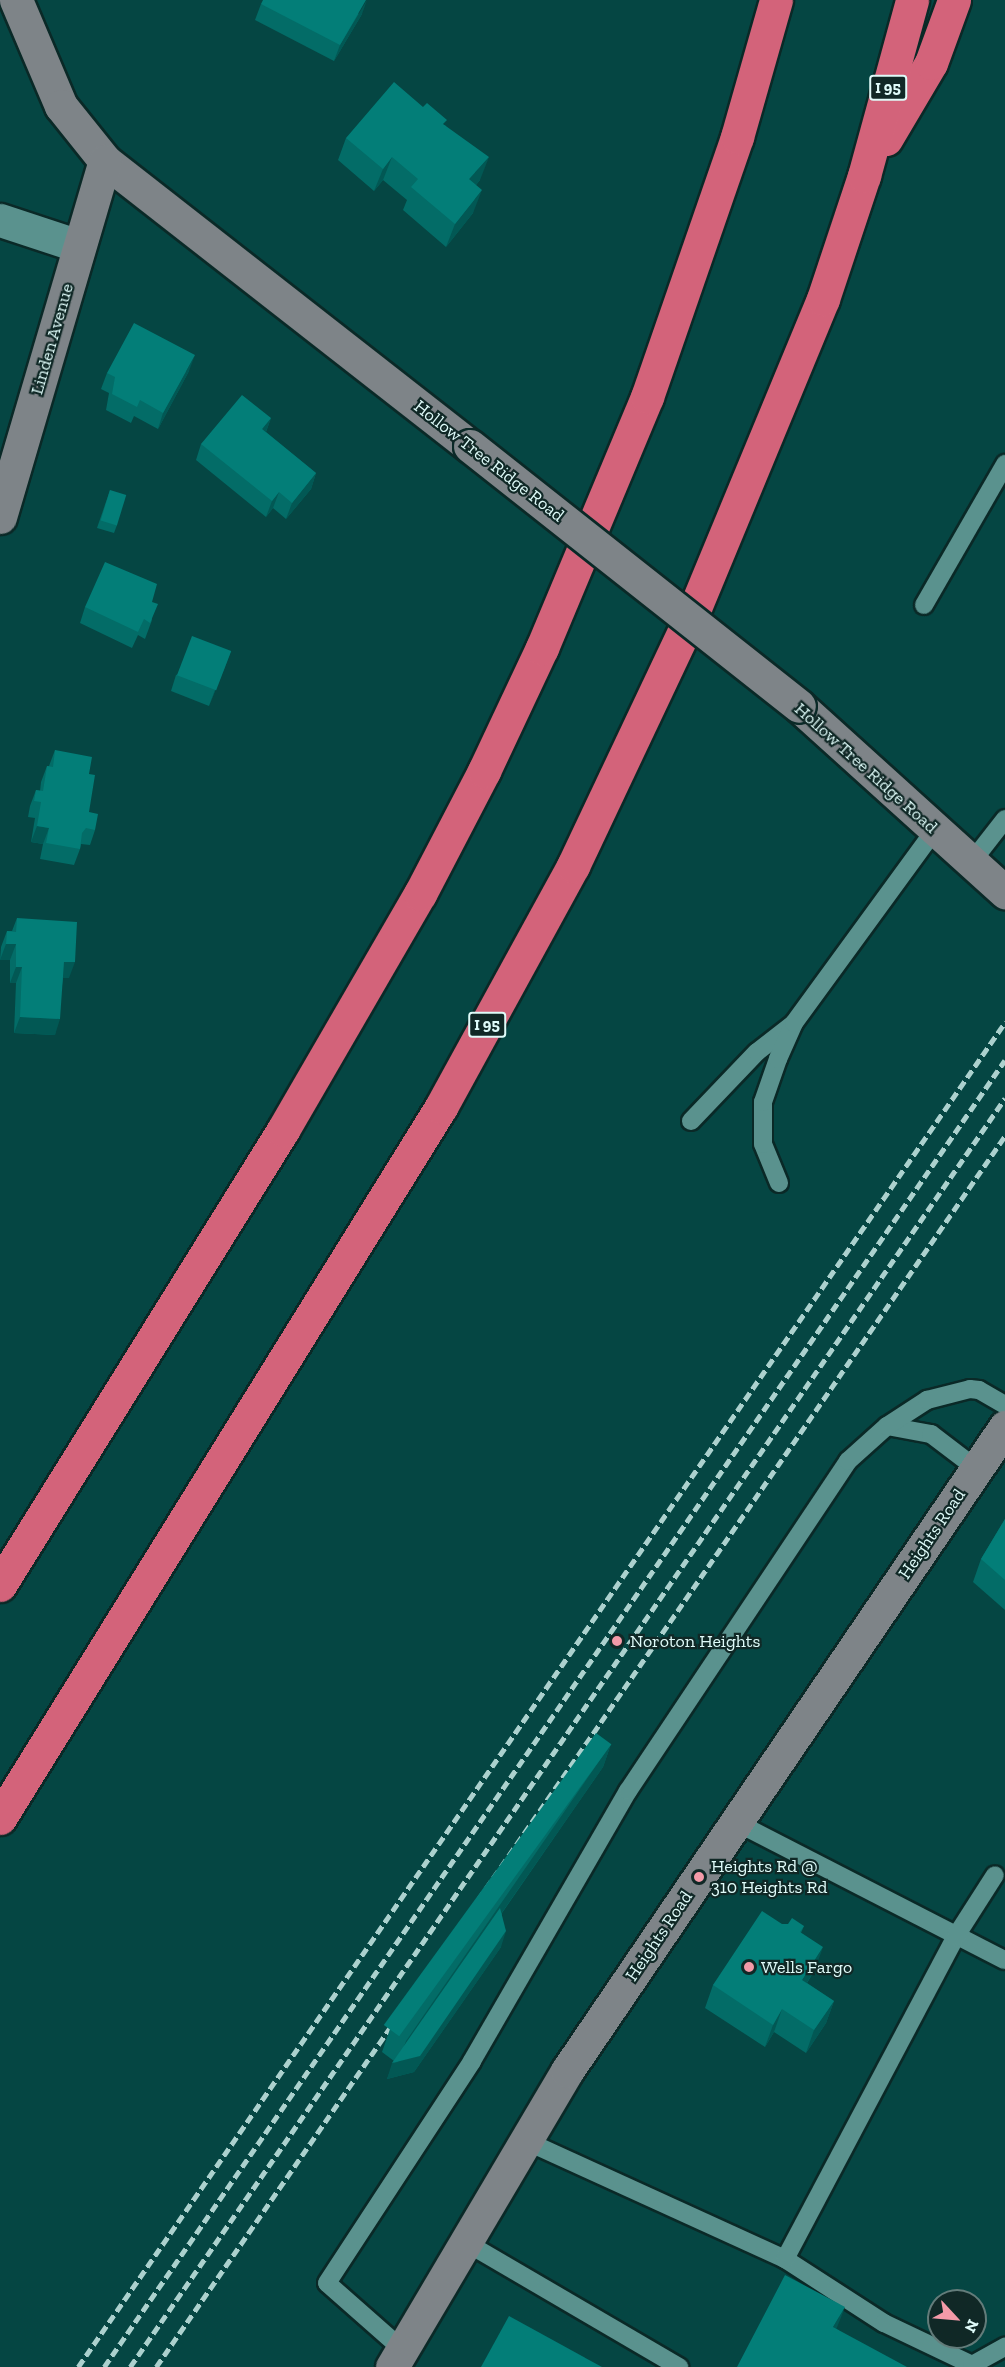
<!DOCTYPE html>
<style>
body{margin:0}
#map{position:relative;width:1005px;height:2367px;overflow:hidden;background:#054643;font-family:"Zilla Slab",serif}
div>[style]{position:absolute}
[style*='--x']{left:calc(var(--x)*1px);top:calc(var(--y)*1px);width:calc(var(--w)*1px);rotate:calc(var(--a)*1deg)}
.roads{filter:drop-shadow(2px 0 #0a2927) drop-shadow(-2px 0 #0a2927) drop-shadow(0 2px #0a2927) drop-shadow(0 -2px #0a2927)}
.lane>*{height:18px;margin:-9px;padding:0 9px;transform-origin:9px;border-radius:9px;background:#5a928e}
.street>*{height:33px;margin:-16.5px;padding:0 16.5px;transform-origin:16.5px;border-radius:16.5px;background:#5a928e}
.secondary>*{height:33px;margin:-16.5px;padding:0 16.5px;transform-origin:16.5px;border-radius:16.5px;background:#7e8488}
.highway>*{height:33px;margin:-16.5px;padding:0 16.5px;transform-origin:16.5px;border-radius:16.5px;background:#d3637a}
.rail>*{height:4.5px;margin-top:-2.25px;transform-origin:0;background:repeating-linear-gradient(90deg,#acd1ce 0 9px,transparent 0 13.5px)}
.bridges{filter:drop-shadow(2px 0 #0a2927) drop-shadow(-2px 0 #0a2927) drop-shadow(0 2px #0a2927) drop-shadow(0 -2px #0a2927)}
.secondary-bridge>*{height:33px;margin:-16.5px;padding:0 16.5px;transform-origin:16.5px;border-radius:16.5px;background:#7e8488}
.wall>*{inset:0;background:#036c67}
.shaded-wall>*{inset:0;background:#025854}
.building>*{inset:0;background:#037e78;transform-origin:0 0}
.dots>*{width:16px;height:16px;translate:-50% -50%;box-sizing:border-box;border:3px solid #102826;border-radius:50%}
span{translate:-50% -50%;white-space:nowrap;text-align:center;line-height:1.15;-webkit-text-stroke:4.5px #102826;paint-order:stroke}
.shield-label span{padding:2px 4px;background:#102826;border:2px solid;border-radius:4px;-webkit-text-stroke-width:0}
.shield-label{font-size:16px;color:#dffbf9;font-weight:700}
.street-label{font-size:18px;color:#dffbf9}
.poi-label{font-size:18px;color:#dffbf9}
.left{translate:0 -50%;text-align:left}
.north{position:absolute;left:927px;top:2289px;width:60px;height:60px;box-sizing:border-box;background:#102826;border:2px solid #637c7a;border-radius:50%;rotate:116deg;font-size:16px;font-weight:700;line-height:24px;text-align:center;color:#dffbf9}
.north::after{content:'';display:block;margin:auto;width:21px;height:27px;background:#f39aa8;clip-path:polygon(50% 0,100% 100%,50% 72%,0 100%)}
</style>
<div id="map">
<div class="roads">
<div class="lane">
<div style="--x:924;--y:605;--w:163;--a:-60.1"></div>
<div style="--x:970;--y:864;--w:57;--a:-52.1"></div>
<div style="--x:691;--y:1121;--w:95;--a:-46.3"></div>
<div style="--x:757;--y:1052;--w:46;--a:-37.9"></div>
<div style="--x:779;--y:1183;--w:42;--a:-112.3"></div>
<div style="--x:763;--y:1144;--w:42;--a:-90"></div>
<div style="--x:763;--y:1102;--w:46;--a:-70.8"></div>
<div style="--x:778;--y:1059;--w:39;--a:-66"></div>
<div style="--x:794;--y:1023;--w:238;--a:-53.9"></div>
<div style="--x:887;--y:1426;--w:45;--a:10.3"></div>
<div style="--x:931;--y:1434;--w:58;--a:37.3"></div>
<div style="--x:736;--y:1822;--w:302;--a:27.2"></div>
<div style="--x:526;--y:2141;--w:285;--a:24.5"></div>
<div style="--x:785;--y:2259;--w:118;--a:32.9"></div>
<div style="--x:884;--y:2323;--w:98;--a:25.5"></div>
<div style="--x:972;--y:2365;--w:38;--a:-29"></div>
<div style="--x:467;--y:2243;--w:246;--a:30.3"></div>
<div style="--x:785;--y:2259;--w:365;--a:-62.1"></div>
<div style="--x:956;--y:1936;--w:72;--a:-57.4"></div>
<div style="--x:403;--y:2350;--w:101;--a:-138.6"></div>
<div style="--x:327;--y:2283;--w:265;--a:-56.8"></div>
<div style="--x:472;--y:2061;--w:312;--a:-60"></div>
<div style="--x:628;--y:1791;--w:397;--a:-56.3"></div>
<div style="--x:848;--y:1461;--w:52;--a:-41.9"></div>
<div style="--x:887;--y:1426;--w:48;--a:-33"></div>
<div style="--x:927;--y:1400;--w:44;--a:-14.3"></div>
<div style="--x:970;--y:1389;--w:9;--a:6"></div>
<div style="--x:979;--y:1390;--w:30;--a:30"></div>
</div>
<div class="street">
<div style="--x:0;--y:220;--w:83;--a:18.2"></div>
</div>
<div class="secondary">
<div style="--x:16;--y:0;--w:115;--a:67"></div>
<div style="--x:61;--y:106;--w:70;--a:51.3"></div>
<div style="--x:105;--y:161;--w:463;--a:38"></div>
<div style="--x:0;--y:517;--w:371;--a:-73.6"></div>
<div style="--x:799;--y:706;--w:278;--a:42.1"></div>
<div style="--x:392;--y:2367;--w:344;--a:-59.4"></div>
<div style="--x:567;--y:2071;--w:779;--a:-55.78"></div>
</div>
<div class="highway">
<div style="--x:886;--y:139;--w:88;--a:-59.4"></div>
<div style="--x:931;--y:63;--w:67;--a:-69.9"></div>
<div style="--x:0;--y:1585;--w:536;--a:-58.12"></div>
<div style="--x:283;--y:1130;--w:273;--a:-59.9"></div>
<div style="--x:420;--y:894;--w:139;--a:-62.5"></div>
<div style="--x:484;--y:771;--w:136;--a:-64.8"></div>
<div style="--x:542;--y:648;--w:272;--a:-67.3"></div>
<div style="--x:647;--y:397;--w:275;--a:-70.9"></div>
<div style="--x:737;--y:137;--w:142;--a:-74.1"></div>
<div style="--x:0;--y:1818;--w:837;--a:-58.19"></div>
<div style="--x:441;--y:1107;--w:275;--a:-61.3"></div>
<div style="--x:573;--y:866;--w:285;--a:-64.7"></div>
<div style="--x:695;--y:608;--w:334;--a:-67.5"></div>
<div style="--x:823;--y:299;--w:130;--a:-71.6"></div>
<div style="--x:864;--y:176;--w:182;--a:-74.7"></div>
</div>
</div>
<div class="rail">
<div style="--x:78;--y:2367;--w:1634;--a:-55.42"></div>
<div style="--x:104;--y:2367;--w:1587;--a:-55.42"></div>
<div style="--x:130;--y:2367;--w:1541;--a:-55.41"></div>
<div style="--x:156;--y:2367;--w:1495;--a:-55.41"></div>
</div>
<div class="bridges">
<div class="secondary-bridge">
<div style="--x:470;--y:446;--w:419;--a:38.3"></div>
</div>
</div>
<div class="wall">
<div style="clip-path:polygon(261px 4px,362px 14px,334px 61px,255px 20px)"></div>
<div style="clip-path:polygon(445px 125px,480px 180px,476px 185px,473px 213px,446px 247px,403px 210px,407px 200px,383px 180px,374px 191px,338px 160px,346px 138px)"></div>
<div style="clip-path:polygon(189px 371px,158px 429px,134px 416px,131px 423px,106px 410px,109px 393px,101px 389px,107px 373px)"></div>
<div style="clip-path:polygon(271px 418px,266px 432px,316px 473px,311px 489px,286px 519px,273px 508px,266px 517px,196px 460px,201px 444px)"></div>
<div style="clip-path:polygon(110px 490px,117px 525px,114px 533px,97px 528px)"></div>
<div style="clip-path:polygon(152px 602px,152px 620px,145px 639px,138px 635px,132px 648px,80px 623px,85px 607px)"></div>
<div style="clip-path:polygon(231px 651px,209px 706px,171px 691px,176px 675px)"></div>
<div style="clip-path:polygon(55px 750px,89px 774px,89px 812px,95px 830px,90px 845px,81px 844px,80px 849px,74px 865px,40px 859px,43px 844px,31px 842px,35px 818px,28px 817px,30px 806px,36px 790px,40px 791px,41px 782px,47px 766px,49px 766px)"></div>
<div style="clip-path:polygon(17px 918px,69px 978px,63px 978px,55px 1035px,14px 1033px,16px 983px,10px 983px,10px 960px,0 960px,1px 947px,7px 931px,12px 931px)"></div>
<div style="clip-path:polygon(1005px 1519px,1005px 1610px,973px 1582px,981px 1559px)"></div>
<div style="clip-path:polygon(611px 1744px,603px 1767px,502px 1913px,501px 1947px,414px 2072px,387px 2079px,394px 2061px,382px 2052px,390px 2029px)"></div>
<div style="clip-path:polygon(782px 1924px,804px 1926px,801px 1933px,815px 1970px,807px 1983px,834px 2001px,826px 2023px,806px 2053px,774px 2032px,765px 2047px,705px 2008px,713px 1985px)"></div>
</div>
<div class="shaded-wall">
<div style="clip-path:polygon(367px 0,362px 14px,334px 61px,340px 45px)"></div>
<div style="clip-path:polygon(392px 157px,383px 180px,374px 191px,383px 169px)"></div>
<div style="clip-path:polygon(489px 157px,480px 180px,461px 202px,469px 179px)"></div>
<div style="clip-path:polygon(482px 190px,473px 213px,446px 247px,455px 224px)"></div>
<div style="clip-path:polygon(195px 355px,189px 371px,158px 429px,163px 413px)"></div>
<div style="clip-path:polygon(271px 418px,265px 434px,262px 429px)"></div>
<div style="clip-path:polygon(316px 473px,311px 489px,286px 519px,292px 503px)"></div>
<div style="clip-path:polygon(279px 492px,273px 508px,266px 517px,272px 501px)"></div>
<div style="clip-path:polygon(231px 651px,225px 667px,209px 706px,215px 690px)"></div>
<div style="clip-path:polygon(37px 826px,49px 828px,43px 844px,31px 842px)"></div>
<div style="clip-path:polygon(6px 944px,16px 944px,10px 960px,0 960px)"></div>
<div style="clip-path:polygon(64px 962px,75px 962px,69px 978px,58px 978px)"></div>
<div style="clip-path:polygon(16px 967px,22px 967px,16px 983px,10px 983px)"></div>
<div style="clip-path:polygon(20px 1017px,60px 1019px,55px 1035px,14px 1033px)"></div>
<div style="clip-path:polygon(611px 1744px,603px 1767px,398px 2062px,506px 1931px,501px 1947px,414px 2072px,387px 2079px,392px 2063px,398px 2062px,406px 2041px)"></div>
<div style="clip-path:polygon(823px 1947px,815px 1970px,794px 2002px,802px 1980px)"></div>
<div style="clip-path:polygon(834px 2001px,826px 2023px,806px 2053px,814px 2030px)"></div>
<div style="clip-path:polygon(782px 2009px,774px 2032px,765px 2047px,773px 2025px)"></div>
<div style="clip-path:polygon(845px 2307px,836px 2330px,833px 2327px)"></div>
</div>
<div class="building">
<div style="clip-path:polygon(263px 0,366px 0,340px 45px,261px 4px)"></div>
<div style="clip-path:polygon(394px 82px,423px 107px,427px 103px,447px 120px,443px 124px,489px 157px,469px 179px,482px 190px,455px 224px,411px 187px,418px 179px,392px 157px,383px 169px,346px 138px)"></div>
<div style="clip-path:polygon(134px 323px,195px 355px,163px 413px,140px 400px,137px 407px,112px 394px,115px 377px,107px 373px)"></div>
<div style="clip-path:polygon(242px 395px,271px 418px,262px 429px,316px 473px,292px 503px,279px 492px,272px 501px,201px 444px)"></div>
<div style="left:110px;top:490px;width:17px;height:32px;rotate:17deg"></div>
<div style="clip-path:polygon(105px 562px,157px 584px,152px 602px,158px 604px,150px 623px,144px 619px,138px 632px,85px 607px)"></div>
<div style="left:192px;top:636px;width:42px;height:42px;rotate:21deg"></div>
<div style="clip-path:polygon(55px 750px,92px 757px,89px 774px,95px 775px,89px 812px,98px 814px,95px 830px,86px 828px,82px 833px,80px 849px,46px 843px,49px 828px,37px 826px,41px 802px,34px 801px,36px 790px,43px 791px,47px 766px,53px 767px)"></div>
<div style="clip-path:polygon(17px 918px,77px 922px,75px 962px,64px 962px,60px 1019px,20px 1017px,22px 967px,16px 967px,16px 944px,6px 944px,7px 931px,16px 932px)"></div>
<div style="clip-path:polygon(1005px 1519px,1005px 1580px,981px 1559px)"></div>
<div style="left:596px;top:1733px;width:19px;height:361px;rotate:36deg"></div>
<div style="clip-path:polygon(500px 1908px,506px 1931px,420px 2056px,392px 2063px)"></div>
<div style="clip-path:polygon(762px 1911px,782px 1924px,788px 1924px,792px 1918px,804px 1926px,800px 1932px,823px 1947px,802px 1980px,834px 2001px,814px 2030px,782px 2009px,773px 2025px,713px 1985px)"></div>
<div style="clip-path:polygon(785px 2275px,845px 2307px,833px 2327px,907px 2367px,737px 2367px)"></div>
<div style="clip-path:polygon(509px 2316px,602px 2367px,481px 2367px)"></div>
</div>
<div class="dots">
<div style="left:617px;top:1641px;background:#f39aa8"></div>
<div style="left:699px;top:1877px;background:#f39aa8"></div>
<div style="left:749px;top:1967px;background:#f39aa8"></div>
</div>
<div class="shield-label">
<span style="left:888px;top:88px">I 95</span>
<span style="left:487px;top:1025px">I 95</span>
</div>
<div class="street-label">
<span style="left:52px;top:339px;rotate:-74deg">Linden Avenue</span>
<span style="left:489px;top:461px;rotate:38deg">Hollow Tree Ridge Road</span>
<span style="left:866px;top:768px;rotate:42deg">Hollow Tree Ridge Road</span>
<span style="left:932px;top:1534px;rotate:-56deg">Heights Road</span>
<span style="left:659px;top:1936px;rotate:-56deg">Heights Road</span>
</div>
<div class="poi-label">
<span class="left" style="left:630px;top:1641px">Noroton Heights</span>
<span class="left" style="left:711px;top:1877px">Heights Rd @<br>310 Heights Rd</span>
<span class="left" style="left:761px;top:1967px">Wells Fargo</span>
</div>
<div class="north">N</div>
</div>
